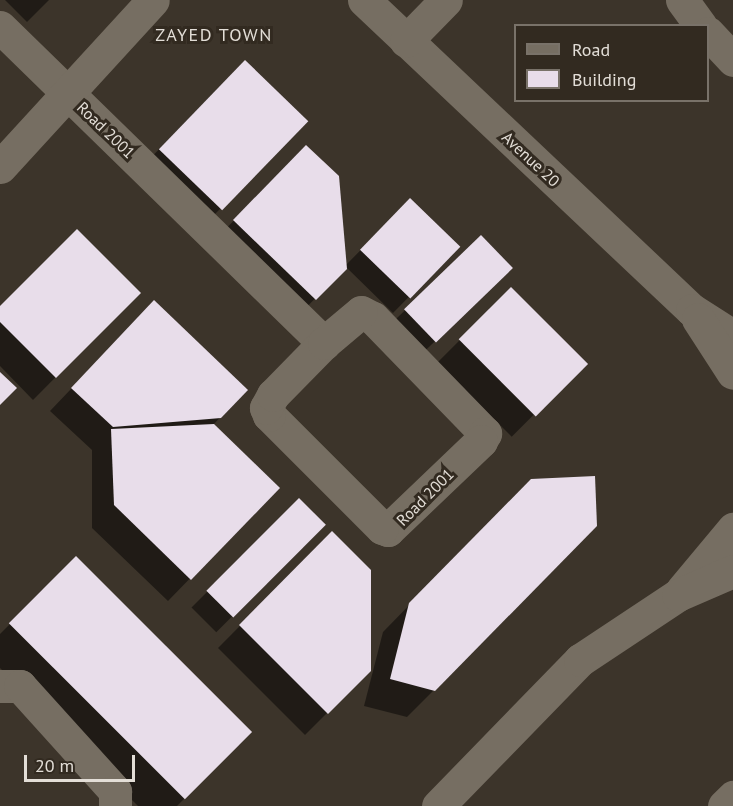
<!DOCTYPE html>
<style>
body{margin:0}
#map{position:relative;width:733px;height:806px;overflow:hidden;background:#3c342a;font-family:"PT Sans",sans-serif}
div>[style]{position:absolute}
[style*='--x']{left:calc(var(--x)*1px);top:calc(var(--y)*1px);width:calc(var(--w)*1px);rotate:calc(var(--a)*1deg)}
.shadow>*{inset:0;background:#0007;transform-origin:0 0}
.building>*{inset:0;background:#e8ddea;transform-origin:0 0}
.minor>*{height:33px;margin:-16.5px;padding:0 16.5px;transform-origin:16.5px;border-radius:16.5px;background:#766e62}
span{translate:-50% -50%;white-space:nowrap;text-align:center;line-height:1.15;-webkit-text-stroke:6px #322a20;paint-order:stroke}
.street-label{font-size:16px;color:#e3ded7}
.neighbourhood-label{font-size:18px;color:#e3ded7;letter-spacing:1.5px}
.legend{position:absolute;left:514px;top:24px;width:195px;height:78px;box-sizing:border-box;background:#322a20;border:2px solid #797269;margin:0;padding:8px 10px;list-style:none;font-size:18px;color:#e3ded7}
.legend li{display:flex;align-items:center;gap:12px;height:30px}
.legend b{width:30px;border:2px solid #797269}
.scale{position:absolute;left:24px;top:755px;width:111px;height:27px;box-sizing:border-box;border:3px solid #e3ded7;border-top:0;padding-left:8px;font-size:18px;line-height:21px;white-space:nowrap;color:#e3ded7;-webkit-text-stroke:4px #322a20;paint-order:stroke}
</style>
<div id="map">
<div class="shadow">
<div style="clip-path:polygon(5px 0,49px 0,27px 22px)"></div>
<div style="clip-path:polygon(222px 84px,220px 209px,198px 231px,137px 172px)"></div>
<div style="clip-path:polygon(284px 169px,345px 266px,410px 200px,458px 247px,393px 313px,346px 267px,293px 321px,212px 243px)"></div>
<div style="left:481px;top:237px;width:43px;height:129px;rotate:46deg"></div>
<div style="left:511px;top:289px;width:105px;height:104px;rotate:45deg"></div>
<div style="clip-path:polygon(139px 293px,33px 400px,0 366px,0 308px)"></div>
<div style="clip-path:polygon(132px 325px,246px 390px,213px 425px,278px 488px,168px 601px,92px 528px,92px 450px,50px 411px)"></div>
<div style="left:299px;top:500px;width:35px;height:152px;rotate:45deg"></div>
<div style="clip-path:polygon(504px 508px,434px 690px,407px 717px,364px 706px,383px 632px)"></div>
<div style="clip-path:polygon(332px 533px,370px 670px,305px 735px,218px 648px)"></div>
<div style="clip-path:polygon(76px 558px,250px 732px,177px 806px,138px 806px,0 668px,0 634px)"></div>
</div>
<div class="building">
<div style="left:245px;top:60px;width:88px;height:124px;rotate:44deg"></div>
<div style="clip-path:polygon(306px 145px,339px 176px,347px 269px,316px 300px,233px 220px)"></div>
<div style="left:410px;top:198px;width:70px;height:72px;rotate:44deg"></div>
<div style="clip-path:polygon(77px 229px,141px 293px,56px 378px,0 322px,0 306px)"></div>
<div style="left:481px;top:235px;width:46px;height:107px;rotate:46deg"></div>
<div style="left:511px;top:287px;width:109px;height:74px;rotate:45deg"></div>
<div style="clip-path:polygon(154px 300px,248px 390px,221px 418px,113px 427px,71px 388px)"></div>
<div style="clip-path:polygon(0 372px,17px 388px,0 405px)"></div>
<div style="clip-path:polygon(214px 424px,280px 488px,191px 580px,114px 505px,111px 429px)"></div>
<div style="clip-path:polygon(595px 476px,597px 526px,435px 691px,390px 679px,409px 603px,531px 479px)"></div>
<div style="left:299px;top:498px;width:38px;height:131px;rotate:45deg"></div>
<div style="clip-path:polygon(332px 531px,371px 570px,371px 671px,328px 714px,239px 625px)"></div>
<div style="left:76px;top:556px;width:249px;height:95px;rotate:45deg"></div>
</div>
<div class="minor">
<div style="--x:364;--y:0;--w:451;--a:43.4"></div>
<div style="--x:692;--y:310;--w:49;--a:32.4"></div>
<div style="--x:682;--y:0;--w:32;--a:54"></div>
<div style="--x:0;--y:27;--w:453;--a:44.3"></div>
<div style="--x:708;--y:33;--w:37;--a:47"></div>
<div style="--x:406;--y:41;--w:57;--a:-45.7"></div>
<div style="--x:0;--y:167;--w:226;--a:-47.5"></div>
<div style="--x:361;--y:312;--w:13;--a:27"></div>
<div style="--x:373;--y:318;--w:161;--a:45.8"></div>
<div style="--x:485;--y:433;--w:9;--a:117"></div>
<div style="--x:481;--y:441;--w:129;--a:136.3"></div>
<div style="--x:388;--y:530;--w:6;--a:-162"></div>
<div style="--x:382;--y:528;--w:160;--a:-135"></div>
<div style="--x:269;--y:415;--w:8;--a:-113"></div>
<div style="--x:266;--y:408;--w:15;--a:-62"></div>
<div style="--x:273;--y:395;--w:73;--a:-45.6"></div>
<div style="--x:324;--y:343;--w:48;--a:-40"></div>
<div style="--x:698;--y:319;--w:64;--a:57.1"></div>
<div style="--x:682;--y:590;--w:80;--a:-50.1"></div>
<div style="--x:0;--y:686;--w:20;--a:0"></div>
<div style="--x:20;--y:686;--w:142;--a:47.9"></div>
<div style="--x:115;--y:791;--w:15;--a:90"></div>
<div style="--x:438;--y:806;--w:204;--a:-45.8"></div>
<div style="--x:580;--y:660;--w:118;--a:-33.6"></div>
<div style="--x:678;--y:595;--w:60;--a:-23.6"></div>
<div style="--x:724;--y:806;--w:13;--a:-45"></div>
</div>
<div class="street-label">
<span style="left:106px;top:130px;rotate:44deg">Road 2001</span>
<span style="left:531px;top:159px;rotate:43deg">Avenue 20</span>
<span style="left:425px;top:497px;rotate:-45deg">Road 2001</span>
</div>
<div class="neighbourhood-label">
<span style="left:214px;top:35px">ZAYED TOWN</span>
</div>
<ul class="legend">
<li><b style="height:8px;background:#766e62"></b>Road</li>
<li><b style="height:16px;background:#e8ddea"></b>Building</li>
</ul>
<div class="scale">20 m</div>
</div>
